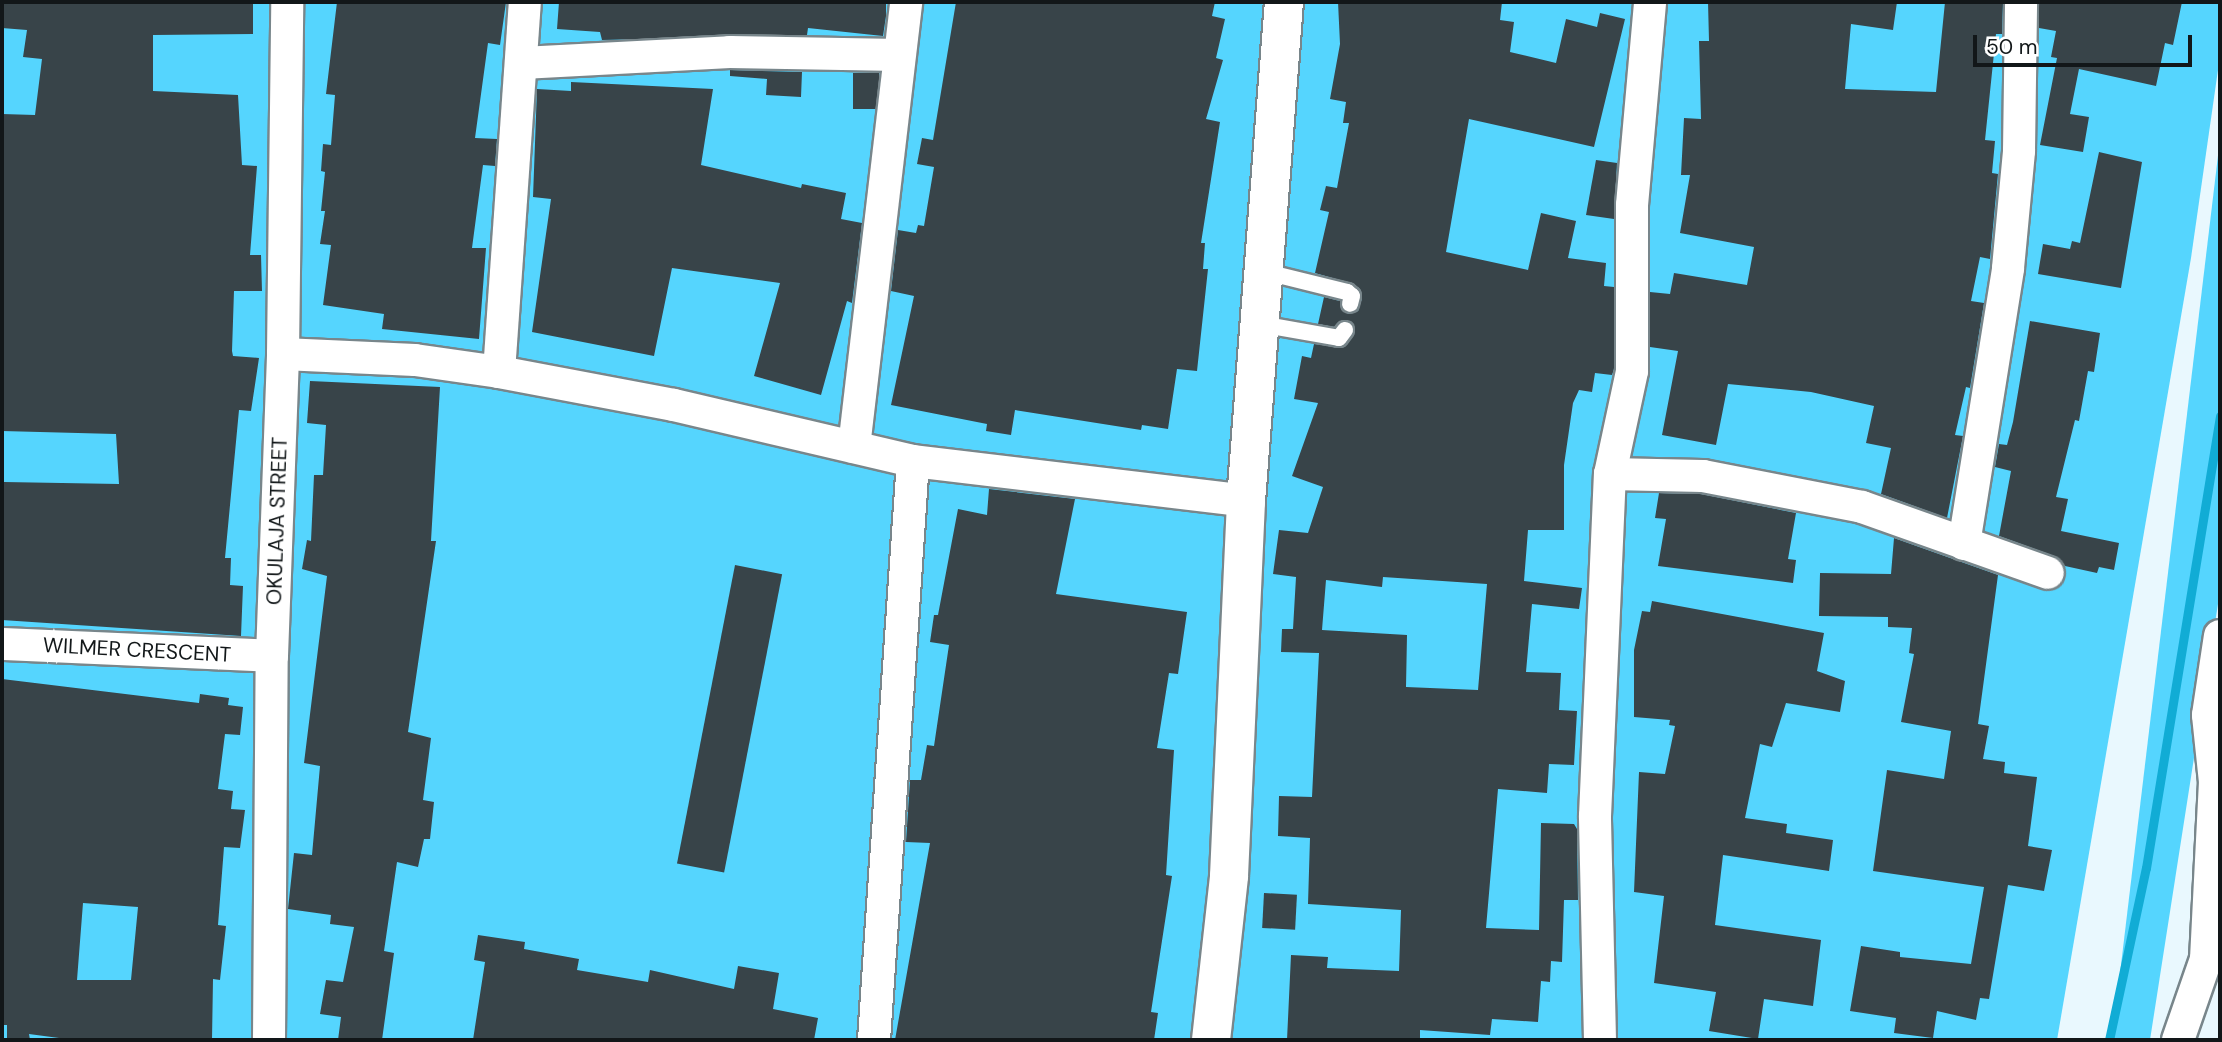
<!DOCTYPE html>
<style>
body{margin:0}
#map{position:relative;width:2222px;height:1042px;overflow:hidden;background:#e9f8fe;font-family:"DM Sans",sans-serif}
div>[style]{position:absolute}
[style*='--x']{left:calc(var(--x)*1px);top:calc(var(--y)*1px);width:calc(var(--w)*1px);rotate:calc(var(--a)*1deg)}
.green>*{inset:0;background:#55d5fe}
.stream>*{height:9px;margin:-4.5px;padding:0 4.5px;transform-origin:4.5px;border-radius:4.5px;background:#11acd5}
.building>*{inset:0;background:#384449;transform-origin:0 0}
.roads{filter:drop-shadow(2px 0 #78868b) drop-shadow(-2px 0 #78868b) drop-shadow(0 2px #78868b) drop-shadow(0 -2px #78868b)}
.service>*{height:16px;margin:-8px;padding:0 8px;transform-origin:8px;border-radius:8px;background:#fff}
.minor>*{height:32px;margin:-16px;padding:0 16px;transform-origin:16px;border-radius:16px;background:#fff}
.tertiary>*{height:38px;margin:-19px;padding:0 19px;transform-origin:19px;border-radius:19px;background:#fff}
span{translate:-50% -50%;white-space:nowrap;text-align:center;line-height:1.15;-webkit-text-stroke:7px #fff;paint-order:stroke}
.street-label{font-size:21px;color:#121719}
.frame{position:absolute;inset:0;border:4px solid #121719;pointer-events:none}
.scale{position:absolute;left:1973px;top:35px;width:219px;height:32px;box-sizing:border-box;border:4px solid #121719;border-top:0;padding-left:9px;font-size:21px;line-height:24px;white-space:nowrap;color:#121719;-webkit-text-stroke:5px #fff;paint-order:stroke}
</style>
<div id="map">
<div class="green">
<div style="clip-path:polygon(2px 2px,2220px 2px,2220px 56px,2191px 258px,2057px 1040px,2px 1040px)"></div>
<div style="clip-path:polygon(2220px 139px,2220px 591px,2150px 1040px,2112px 1040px)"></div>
</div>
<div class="stream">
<div style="--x:2109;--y:1040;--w:176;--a:-77.9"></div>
<div style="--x:2146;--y:868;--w:458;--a:-80.7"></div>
</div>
<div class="building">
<div style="clip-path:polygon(2px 2px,253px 2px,253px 34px,153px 35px,153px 91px,238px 95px,242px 165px,257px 166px,250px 255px,261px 255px,262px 291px,234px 291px,232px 351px,233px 356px,259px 358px,251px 411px,239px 410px,225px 558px,231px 558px,230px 585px,243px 586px,241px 636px,2px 620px,4px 482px,119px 484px,116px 434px,2px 431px,2px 114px,35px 115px,42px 59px,23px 57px,27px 30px,2px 28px)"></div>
<div style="clip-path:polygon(337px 2px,506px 2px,500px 45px,488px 43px,475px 138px,497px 139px,495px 166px,483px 165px,472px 248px,486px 248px,479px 339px,382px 329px,384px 314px,323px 305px,331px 245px,320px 244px,325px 211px,321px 211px,325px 172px,321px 171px,323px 144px,331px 145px,335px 95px,326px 94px)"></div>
<div style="clip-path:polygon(559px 2px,886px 2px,886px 16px,883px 36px,808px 28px,807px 35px,602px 40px,600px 32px,557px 29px)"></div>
<div style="clip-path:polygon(956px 2px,1215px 2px,1212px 16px,1225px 19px,1216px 58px,1223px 60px,1206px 119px,1220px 122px,1201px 243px,1205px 243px,1203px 269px,1208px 269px,1197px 371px,1177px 369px,1168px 429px,1142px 425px,1141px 430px,1015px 410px,1011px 435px,986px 431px,987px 424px,891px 405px,914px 296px,891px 291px,898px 230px,916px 233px,918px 225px,924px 226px,934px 167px,917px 164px,922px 138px,933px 140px)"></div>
<div style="clip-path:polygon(evenodd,1338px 2px,1502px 2px,1500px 20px,1514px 22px,1510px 52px,1556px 63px,1566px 19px,1597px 27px,1600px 13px,1625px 19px,1594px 147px,1469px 119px,1446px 252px,1528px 270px,1541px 213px,1576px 221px,1568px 258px,1606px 263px,1604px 286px,1614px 287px,1614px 369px,1612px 375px,1595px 373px,1592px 392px,1579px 390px,1573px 403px,1564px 465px,1564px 530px,1528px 530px,1524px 581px,1582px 588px,1579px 609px,1532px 604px,1526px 672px,1561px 673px,1559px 710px,1577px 711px,1574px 765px,1549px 764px,1547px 793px,1498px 789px,1486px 928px,1539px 930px,1541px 823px,1574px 824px,1577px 829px,1578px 900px,1564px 900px,1562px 962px,1551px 961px,1550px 982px,1541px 981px,1538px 1022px,1492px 1019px,1490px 1035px,1420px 1030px,1420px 1040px,1287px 1040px,1291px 955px,1328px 957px,1327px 968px,1399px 971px,1401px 910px,1308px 904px,1310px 838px,1278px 836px,1279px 796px,1312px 797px,1319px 653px,1281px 652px,1282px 629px,1293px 629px,1296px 577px,1273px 574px,1279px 530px,1308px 533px,1323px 487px,1292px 476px,1318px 403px,1294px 399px,1302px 356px,1311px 358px,1314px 344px,1343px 347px,1355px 332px,1347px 320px,1334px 327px,1318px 324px,1324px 297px,1340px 301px,1348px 314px,1358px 311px,1362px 298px,1353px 284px,1315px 273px,1329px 212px,1320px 210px,1326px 186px,1337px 188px,1349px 123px,1343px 123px,1346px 102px,1330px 99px,1340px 44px,1338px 2px,1383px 577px,1487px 584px,1478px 690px,1406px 687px,1407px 635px,1322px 630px,1326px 580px,1382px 587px,1383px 577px)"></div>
<div style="clip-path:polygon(1708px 2px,1897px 2px,1893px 30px,1851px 24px,1845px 89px,1936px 92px,1945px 2px,2003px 2px,2002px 34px,1996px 34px,1985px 140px,1995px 141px,1992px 173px,1998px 174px,1990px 259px,1980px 257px,1971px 301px,1984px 303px,1970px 388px,1966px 387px,1955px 435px,1963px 436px,1947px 518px,1881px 494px,1891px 448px,1866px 443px,1874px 406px,1811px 392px,1728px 384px,1716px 445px,1662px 435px,1678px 351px,1650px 347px,1650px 292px,1670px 294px,1674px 273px,1747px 285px,1754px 247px,1680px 233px,1690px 175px,1681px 175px,1684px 118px,1701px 119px,1699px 41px,1709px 41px)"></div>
<div style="clip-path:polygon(2039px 2px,2182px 2px,2173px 45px,2165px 43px,2156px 86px,2079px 69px,2070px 114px,2089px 117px,2083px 152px,2040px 145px,2057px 58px,2051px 57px,2056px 31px,2039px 28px)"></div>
<div style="clip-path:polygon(730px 70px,802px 72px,801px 97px,766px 95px,767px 79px,730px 76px)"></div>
<div style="left:853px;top:73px;width:26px;height:36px"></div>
<div style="clip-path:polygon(571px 82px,713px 89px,701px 165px,801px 188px,802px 184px,846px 193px,841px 219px,862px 223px,852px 303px,847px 301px,821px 395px,754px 376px,780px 283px,672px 268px,654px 356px,532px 332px,551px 199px,533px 197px,537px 89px,571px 91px)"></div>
<div style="clip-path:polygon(2099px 152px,2142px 162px,2121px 288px,2038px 274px,2043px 244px,2070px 249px,2072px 241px,2080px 243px)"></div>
<div style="clip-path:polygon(1596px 160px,1617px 163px,1614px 219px,1586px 215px)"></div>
<div style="clip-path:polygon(2030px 321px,2100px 333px,2094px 372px,2088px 371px,2079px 421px,2075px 420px,2056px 497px,2068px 499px,2061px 531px,2119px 543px,2114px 570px,2099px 567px,2097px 573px,2065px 566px,2054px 556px,1999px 536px,2011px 471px,1995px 467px,1999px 444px,2007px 445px,2013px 422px)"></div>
<div style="clip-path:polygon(310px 381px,440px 387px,431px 541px,436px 541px,408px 732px,431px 738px,423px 800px,434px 802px,430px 839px,424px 839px,418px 867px,397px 862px,384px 951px,394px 953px,382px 1040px,338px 1040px,341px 1017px,320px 1014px,326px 980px,343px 982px,354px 927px,330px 924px,331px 915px,288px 909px,294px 853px,312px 855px,320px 766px,304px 763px,327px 576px,302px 569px,307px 540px,311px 541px,314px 475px,323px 475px,326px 425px,307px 423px)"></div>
<div style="clip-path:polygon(989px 489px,1075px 499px,1056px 594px,1187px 612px,1178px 674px,1169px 673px,1157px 748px,1174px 750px,1166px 875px,1172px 876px,1151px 1012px,1158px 1013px,1154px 1040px,895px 1040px,930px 843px,906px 842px,910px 780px,921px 780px,927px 745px,934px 746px,949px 645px,930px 642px,934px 615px,938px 615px,958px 509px,987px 515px)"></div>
<div style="clip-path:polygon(1659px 493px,1701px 494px,1796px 513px,1788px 559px,1796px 560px,1793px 583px,1658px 566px,1666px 519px,1655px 518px)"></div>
<div style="clip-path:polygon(1894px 538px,1998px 575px,1978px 724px,1989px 726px,1983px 759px,2005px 762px,2004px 773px,2037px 777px,2028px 846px,2052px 850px,2044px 891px,2008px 885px,1989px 999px,1980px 998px,1976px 1020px,1937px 1011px,1933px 1038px,1894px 1033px,1896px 1018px,1850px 1011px,1861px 946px,1900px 952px,1900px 957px,1971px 964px,1984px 887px,1873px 871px,1887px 770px,1944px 779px,1951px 731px,1901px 722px,1914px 654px,1909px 653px,1912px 628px,1888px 627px,1888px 617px,1819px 616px,1820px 573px,1891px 574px)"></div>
<div style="left:735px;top:565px;width:48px;height:304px;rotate:11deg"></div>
<div style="clip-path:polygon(1652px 601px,1824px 633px,1817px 671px,1845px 681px,1840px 712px,1786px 703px,1772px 747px,1760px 744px,1745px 818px,1787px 824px,1786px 833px,1833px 840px,1829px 871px,1723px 855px,1715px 925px,1821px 940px,1813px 1006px,1764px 999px,1758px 1039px,1709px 1031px,1716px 992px,1654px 983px,1664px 896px,1634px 892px,1639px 772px,1665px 774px,1675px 726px,1669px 725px,1670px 720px,1634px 717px,1634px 650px,1642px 611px,1650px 612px)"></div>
<div style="clip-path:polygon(evenodd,2px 679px,199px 703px,200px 694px,229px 698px,228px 705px,243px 707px,240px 735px,225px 734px,218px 789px,233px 791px,231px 809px,245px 810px,240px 848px,224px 847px,218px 925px,226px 926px,220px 980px,213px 979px,212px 1040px,74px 1040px,29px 1034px,30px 1040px,7px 1040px,7px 1025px,2px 1025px,2px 679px,83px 903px,138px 907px,131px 980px,77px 980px,83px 903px)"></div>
<div style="left:1264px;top:893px;width:33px;height:35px;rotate:3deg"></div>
<div style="clip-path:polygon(478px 935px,525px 942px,524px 949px,579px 959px,577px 970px,648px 982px,650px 970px,734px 989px,738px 966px,779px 973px,773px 1009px,818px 1018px,814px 1040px,473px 1040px,485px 962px,474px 960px)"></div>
</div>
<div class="roads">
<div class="service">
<div style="--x:1262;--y:271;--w:88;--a:13.9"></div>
<div style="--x:1347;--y:292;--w:6;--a:39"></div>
<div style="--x:1352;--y:296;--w:8;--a:104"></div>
<div style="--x:1260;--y:324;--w:80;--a:10"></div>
<div style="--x:1339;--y:338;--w:10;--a:-53"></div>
</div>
<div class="minor">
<div style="--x:522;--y:63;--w:208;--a:-3"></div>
<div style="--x:730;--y:52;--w:169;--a:1"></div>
<div style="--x:283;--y:354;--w:132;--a:2.6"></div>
<div style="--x:415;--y:360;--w:85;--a:8.1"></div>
<div style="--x:499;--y:372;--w:178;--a:10.7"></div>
<div style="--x:674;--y:405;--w:245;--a:13.2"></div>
<div style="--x:913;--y:461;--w:335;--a:6.8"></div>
<div style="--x:499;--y:372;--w:371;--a:-86"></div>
<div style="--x:854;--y:447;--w:448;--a:-83.3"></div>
<div style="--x:1610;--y:474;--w:93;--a:1.2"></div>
<div style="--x:1703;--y:476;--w:162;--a:11"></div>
<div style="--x:1862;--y:507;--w:197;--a:19.5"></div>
<div style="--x:1964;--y:544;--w:279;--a:-80.9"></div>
<div style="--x:2008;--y:268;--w:118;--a:-84.6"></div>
<div style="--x:2019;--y:151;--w:149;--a:-89.2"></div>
<div style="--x:2;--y:644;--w:270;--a:2.5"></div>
<div style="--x:269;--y:1040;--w:384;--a:-89.6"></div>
<div style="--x:272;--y:656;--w:302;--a:-87.9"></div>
<div style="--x:283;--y:354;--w:352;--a:-89.3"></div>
<div style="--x:874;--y:1040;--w:580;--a:-86.15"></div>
<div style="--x:1600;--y:1040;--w:224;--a:-91.3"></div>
<div style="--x:1595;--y:816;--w:342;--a:-87.5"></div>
<div style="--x:1610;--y:474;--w:105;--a:-77.9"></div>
<div style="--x:1632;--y:371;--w:166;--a:-90"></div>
<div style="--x:1632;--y:205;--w:204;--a:-84.9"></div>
<div style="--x:2178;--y:1040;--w:86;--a:-70.9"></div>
<div style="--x:2206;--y:959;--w:177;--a:-87.1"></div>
<div style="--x:2215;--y:782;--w:67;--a:-96"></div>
<div style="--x:2208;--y:715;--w:80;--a:-81.4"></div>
</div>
<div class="tertiary">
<div style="--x:1211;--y:1040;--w:165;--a:-83.7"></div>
<div style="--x:1229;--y:876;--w:375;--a:-87.4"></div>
<div style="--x:1246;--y:501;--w:500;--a:-85.65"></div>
</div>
</div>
<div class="street-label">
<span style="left:277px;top:521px;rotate:-88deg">OKULAJA STREET</span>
<span style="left:137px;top:650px;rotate:3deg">WILMER CRESCENT</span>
</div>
<div class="frame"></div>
<div class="scale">50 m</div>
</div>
